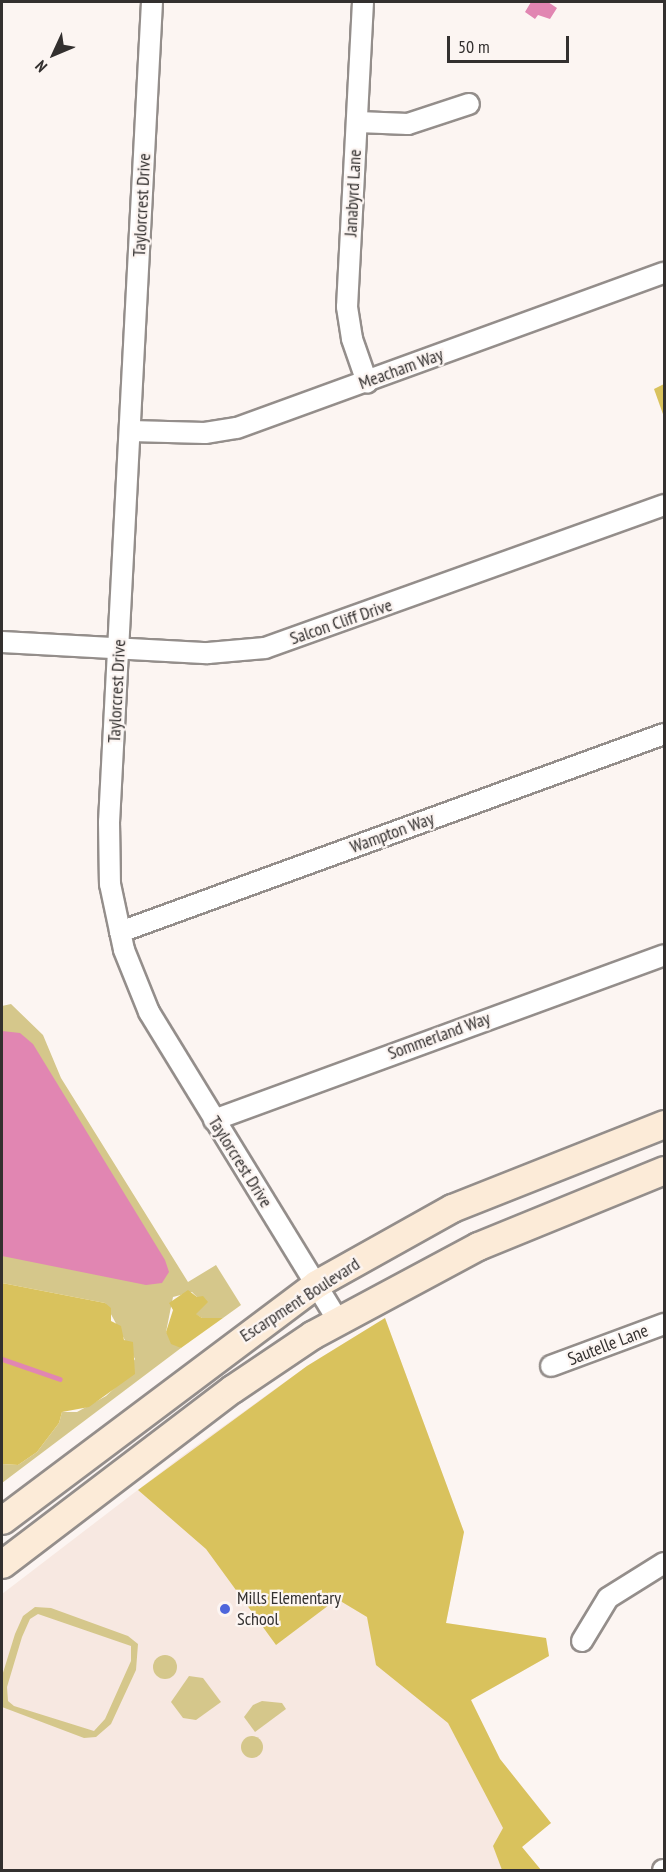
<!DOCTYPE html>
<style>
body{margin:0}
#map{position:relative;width:666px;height:1872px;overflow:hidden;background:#fcf5f2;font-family:"PT Sans Narrow",sans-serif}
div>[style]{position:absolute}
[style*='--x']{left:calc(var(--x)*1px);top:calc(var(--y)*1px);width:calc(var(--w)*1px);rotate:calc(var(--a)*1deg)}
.built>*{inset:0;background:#f7e8e1}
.green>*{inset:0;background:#d5c78b}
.round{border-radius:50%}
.forest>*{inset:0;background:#d9c25d}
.water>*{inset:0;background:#e186b2}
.stream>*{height:4.5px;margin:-2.25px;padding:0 2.25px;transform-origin:2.25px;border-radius:2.25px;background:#e186b2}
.roads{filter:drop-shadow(2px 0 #948e8b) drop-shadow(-2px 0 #948e8b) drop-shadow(0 2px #948e8b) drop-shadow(0 -2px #948e8b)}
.street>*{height:20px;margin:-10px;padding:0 10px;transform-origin:10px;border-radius:10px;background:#fff}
.secondary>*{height:27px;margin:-13.5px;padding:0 13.5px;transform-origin:13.5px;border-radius:13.5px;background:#fcebd8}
.dots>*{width:16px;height:16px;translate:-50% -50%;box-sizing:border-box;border:3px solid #fcf5f2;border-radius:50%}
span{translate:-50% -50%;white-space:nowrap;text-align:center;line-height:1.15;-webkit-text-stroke:4.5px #fcf5f2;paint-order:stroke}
.street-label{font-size:18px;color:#33302f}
.poi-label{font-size:18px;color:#33302f}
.left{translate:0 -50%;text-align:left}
.frame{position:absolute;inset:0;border:3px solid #33302f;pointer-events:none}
.north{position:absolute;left:24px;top:24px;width:60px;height:60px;-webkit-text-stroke:4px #fcf5f2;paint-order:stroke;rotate:226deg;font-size:16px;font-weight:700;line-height:24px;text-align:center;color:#33302f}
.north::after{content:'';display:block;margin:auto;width:21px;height:27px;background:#33302f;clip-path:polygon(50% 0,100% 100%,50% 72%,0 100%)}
.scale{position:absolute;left:447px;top:36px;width:122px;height:27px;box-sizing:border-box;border:3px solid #33302f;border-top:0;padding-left:8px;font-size:18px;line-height:21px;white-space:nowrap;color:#33302f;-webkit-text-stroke:4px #fcf5f2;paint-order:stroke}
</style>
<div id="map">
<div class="built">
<div style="clip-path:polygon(385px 1318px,464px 1532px,446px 1623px,546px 1638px,549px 1656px,471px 1700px,500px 1759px,551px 1823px,522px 1847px,541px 1870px,2px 1870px,2px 1594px,186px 1453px,307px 1366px)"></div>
</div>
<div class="green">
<div style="clip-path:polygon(11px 1004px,43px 1035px,61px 1078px,188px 1282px,216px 1265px,241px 1305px,223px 1318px,202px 1318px,195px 1314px,197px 1297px,192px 1292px,173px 1297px,166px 1332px,181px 1348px,2px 1483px,2px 1464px,18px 1465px,37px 1452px,59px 1423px,62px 1412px,77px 1412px,106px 1396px,119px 1384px,135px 1359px,105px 1303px,2px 1283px,2px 1006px)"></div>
<div style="clip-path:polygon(evenodd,35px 1607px,51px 1608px,128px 1636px,138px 1644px,136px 1670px,111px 1724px,96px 1737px,84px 1738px,2px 1707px,2px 1676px,15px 1634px,23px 1616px,35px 1607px,38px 1614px,131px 1646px,131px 1661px,105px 1719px,94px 1731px,14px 1706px,8px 1701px,7px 1687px,22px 1637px,30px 1619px,38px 1614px)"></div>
<div class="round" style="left:153px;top:1655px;width:24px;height:24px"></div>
<div style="clip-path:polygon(189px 1676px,203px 1678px,221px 1702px,196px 1720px,183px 1718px,171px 1702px)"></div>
<div style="clip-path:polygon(262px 1701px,282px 1703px,286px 1709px,255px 1732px,244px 1717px,253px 1705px)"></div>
<div class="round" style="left:241px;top:1736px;width:22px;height:22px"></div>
</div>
<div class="forest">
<div style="clip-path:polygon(664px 384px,664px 417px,654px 389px)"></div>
<div style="clip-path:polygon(2px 1283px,105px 1303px,111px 1308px,111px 1321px,121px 1326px,124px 1340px,133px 1342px,135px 1374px,89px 1407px,62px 1412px,59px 1423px,37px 1452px,18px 1465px,2px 1464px)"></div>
<div style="clip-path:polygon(188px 1290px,197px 1297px,203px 1296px,208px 1302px,196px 1314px,202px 1318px,223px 1318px,181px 1348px,171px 1344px,166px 1332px,173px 1310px,169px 1303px)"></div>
<div style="clip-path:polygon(385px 1318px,464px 1532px,446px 1623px,546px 1638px,549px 1656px,471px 1700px,500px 1759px,551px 1823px,522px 1847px,541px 1870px,502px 1870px,493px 1846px,503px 1828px,448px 1723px,376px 1665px,367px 1617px,337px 1599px,276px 1645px,206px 1549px,138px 1490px,307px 1366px)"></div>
</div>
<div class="water">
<div style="clip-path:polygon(531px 2px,548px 2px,557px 8px,550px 19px,538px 15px,535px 19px,525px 12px)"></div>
<div style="clip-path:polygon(2px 1031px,20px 1033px,33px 1044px,165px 1260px,169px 1272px,162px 1283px,146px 1285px,2px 1256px)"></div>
</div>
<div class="stream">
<div style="--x:2;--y:1359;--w:61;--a:19"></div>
</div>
<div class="roads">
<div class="street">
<div style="--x:152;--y:2;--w:821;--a:93"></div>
<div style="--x:109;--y:822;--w:62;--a:89.1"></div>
<div style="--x:110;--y:884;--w:67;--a:78"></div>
<div style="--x:124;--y:950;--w:67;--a:68"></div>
<div style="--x:149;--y:1012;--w:362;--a:58.5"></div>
<div style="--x:363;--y:2;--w:305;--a:93"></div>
<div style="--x:347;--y:307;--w:32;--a:81"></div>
<div style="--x:352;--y:339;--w:46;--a:70.8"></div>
<div style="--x:358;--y:122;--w:50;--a:2.3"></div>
<div style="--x:408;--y:124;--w:64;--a:-18.2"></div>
<div style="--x:131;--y:431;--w:74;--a:1.5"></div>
<div style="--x:205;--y:433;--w:32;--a:-9"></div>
<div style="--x:237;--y:428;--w:454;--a:-20"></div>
<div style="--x:2;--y:642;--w:206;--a:3.1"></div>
<div style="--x:208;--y:653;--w:57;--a:-5"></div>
<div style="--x:265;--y:648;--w:424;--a:-19.7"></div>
<div style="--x:120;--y:932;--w:579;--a:-20"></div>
<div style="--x:214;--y:1120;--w:479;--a:-20.1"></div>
<div style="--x:551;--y:1366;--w:121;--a:-20.4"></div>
<div style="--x:582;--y:1641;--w:50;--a:-58.8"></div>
<div style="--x:608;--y:1598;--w:66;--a:-32"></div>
<div style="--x:663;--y:1870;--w:1;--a:0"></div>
</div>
<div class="secondary">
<div style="--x:2;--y:1520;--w:393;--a:-36.9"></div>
<div style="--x:316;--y:1284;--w:156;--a:-29.2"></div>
<div style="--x:452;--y:1208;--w:228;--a:-21.6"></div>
<div style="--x:2;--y:1564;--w:289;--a:-37.3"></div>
<div style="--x:232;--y:1389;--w:97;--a:-34"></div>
<div style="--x:312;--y:1335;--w:188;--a:-28.2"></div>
<div style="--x:478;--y:1246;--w:201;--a:-22.2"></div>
</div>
</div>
<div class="dots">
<div style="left:225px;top:1609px;background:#4e66db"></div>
</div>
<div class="street-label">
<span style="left:353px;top:193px;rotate:-87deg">Janabyrd Lane</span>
<span style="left:142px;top:205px;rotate:-87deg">Taylorcrest Drive</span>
<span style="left:401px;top:369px;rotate:-20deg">Meacham Way</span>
<span style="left:341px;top:622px;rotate:-19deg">Salcon Cliff Drive</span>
<span style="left:117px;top:691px;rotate:-87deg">Taylorcrest Drive</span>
<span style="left:392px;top:833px;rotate:-20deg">Wampton Way</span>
<span style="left:439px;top:1036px;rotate:-20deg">Sommerland Way</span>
<span style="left:240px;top:1162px;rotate:58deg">Taylorcrest Drive</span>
<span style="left:300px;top:1300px;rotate:-33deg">Escarpment Boulevard</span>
<span style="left:608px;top:1345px;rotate:-21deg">Sautelle Lane</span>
</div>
<div class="poi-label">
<span class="left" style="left:237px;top:1609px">Mills Elementary<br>School</span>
</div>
<div class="frame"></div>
<div class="north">N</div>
<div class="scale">50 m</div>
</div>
